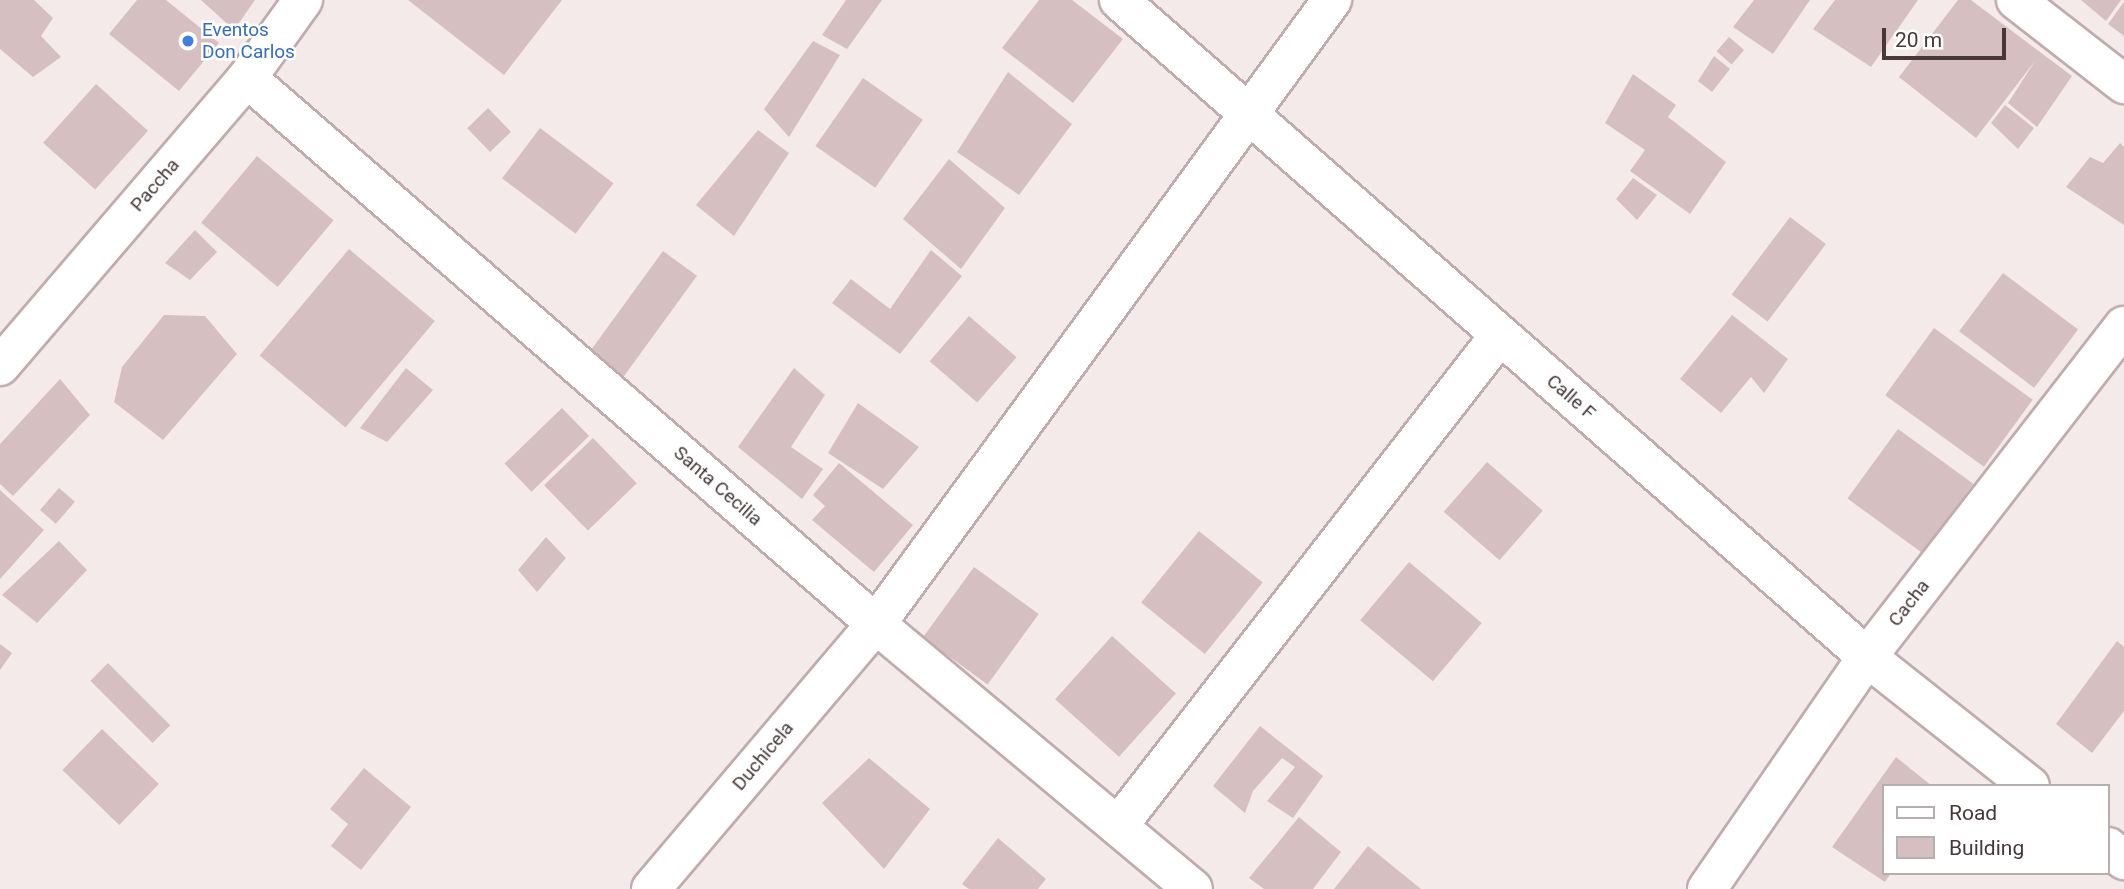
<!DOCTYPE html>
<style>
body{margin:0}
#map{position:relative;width:2124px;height:889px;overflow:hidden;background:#f5eaea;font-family:Roboto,sans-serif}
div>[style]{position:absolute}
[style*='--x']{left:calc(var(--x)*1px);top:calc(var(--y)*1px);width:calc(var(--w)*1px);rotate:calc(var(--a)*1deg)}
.building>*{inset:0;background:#d6bfc1;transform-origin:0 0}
.roads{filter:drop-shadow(2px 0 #c0acad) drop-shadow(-2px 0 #c0acad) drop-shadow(0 2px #c0acad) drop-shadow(0 -2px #c0acad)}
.street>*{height:38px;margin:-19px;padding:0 19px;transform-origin:19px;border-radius:19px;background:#fff}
.dots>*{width:19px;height:19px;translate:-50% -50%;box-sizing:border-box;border:4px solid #fff;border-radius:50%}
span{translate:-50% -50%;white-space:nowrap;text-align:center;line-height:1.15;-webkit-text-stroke:5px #fff;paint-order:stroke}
.shop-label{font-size:19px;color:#366cbe}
.left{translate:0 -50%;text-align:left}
.street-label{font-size:19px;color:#483839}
.legend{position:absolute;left:1882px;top:784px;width:228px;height:91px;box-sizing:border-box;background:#fff;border:2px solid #b6afb0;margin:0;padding:9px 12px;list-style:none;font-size:21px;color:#483839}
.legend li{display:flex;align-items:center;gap:14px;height:35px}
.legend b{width:35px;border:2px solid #b6afb0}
.scale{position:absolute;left:1882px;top:28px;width:124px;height:32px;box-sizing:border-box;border:4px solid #483839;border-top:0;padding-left:9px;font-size:21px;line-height:24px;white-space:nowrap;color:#483839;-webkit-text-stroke:5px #fff;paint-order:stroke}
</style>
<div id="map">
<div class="building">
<div style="clip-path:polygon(0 0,34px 0,53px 18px,41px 36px,61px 57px,33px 77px,0 49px)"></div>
<div style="clip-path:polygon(137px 0,166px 0,219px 43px,179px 91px,109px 34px)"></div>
<div style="clip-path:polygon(201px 0,255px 0,234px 30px)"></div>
<div style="clip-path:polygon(408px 0,562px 0,504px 75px)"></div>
<div style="clip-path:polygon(846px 0,882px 0,847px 49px,822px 35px)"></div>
<div style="clip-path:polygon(1039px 0,1072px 0,1123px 39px,1073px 103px,1002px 48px)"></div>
<div style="clip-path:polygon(1754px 0,1810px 0,1773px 54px,1733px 27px)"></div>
<div style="clip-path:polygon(1835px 0,1918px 0,1871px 67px,1813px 29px)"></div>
<div style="clip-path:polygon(1958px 0,1971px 0,2072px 76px,2037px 127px,2008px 103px,2035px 61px,1976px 138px,1899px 77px)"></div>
<div style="clip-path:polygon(2081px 0,2121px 0,2106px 21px)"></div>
<div style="clip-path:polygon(2124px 2px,2124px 36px,2108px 24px)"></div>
<div style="left:1729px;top:37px;width:20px;height:19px;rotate:41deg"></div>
<div style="clip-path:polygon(813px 41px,840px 55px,789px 137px,764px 109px)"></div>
<div style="clip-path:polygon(1714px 56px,1730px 69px,1712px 92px,1698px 81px)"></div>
<div style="clip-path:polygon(1008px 72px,1072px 124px,1019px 195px,957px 152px)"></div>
<div style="clip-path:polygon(1633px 74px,1676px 105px,1668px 117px,1726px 162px,1690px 214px,1630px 171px,1645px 150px,1605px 123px)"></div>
<div style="left:863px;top:78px;width:73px;height:83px;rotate:35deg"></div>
<div style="left:96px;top:84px;width:70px;height:79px;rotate:42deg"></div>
<div style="clip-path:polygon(2005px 105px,2034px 128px,2018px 149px,1991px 123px)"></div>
<div style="left:488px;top:108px;width:33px;height:29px;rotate:46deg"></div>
<div style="left:540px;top:128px;width:92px;height:63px;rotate:37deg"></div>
<div style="clip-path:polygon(758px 130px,789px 153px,734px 236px,696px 205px)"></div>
<div style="clip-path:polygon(2120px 143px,2124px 147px,2124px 225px,2066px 187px,2090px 157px,2103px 163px)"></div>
<div style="left:257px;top:156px;width:100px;height:87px;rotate:40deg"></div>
<div style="clip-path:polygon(949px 159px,1005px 208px,961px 269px,903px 219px)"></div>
<div style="clip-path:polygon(1633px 178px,1657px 195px,1637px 220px,1616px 199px)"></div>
<div style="left:1790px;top:217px;width:45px;height:97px;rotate:37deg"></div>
<div style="clip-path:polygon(195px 230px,217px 252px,190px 280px,165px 263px)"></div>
<div style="left:349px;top:249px;width:112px;height:139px;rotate:40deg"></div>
<div style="clip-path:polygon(931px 250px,962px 276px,900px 354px,832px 303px,851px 279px,890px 309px)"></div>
<div style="left:663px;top:251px;width:42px;height:128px;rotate:36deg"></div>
<div style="left:2003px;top:273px;width:94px;height:73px;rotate:37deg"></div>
<div style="clip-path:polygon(164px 315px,205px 316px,237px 354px,163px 440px,114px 402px,122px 367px)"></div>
<div style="clip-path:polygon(1732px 315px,1788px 359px,1764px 393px,1751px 377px,1721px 413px,1680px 379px)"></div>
<div style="left:969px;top:316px;width:63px;height:60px;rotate:41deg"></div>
<div style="left:1934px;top:328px;width:122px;height:83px;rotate:36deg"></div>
<div style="clip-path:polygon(406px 368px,433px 390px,387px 442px,360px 428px)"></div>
<div style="clip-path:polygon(794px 368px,825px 395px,791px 447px,823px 469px,802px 499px,738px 447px)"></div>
<div style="clip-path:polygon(60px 379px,90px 415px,13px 496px,0 484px,0 444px)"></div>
<div style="clip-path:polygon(858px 403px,919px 447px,883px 489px,828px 453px)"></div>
<div style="left:562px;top:408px;width:39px;height:80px;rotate:46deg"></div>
<div style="left:1898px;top:429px;width:93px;height:86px;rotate:36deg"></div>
<div style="left:593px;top:438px;width:63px;height:68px;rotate:46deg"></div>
<div style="left:1487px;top:462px;width:74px;height:66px;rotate:41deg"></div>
<div style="clip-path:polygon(839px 463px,913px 525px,874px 572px,812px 520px,825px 506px,813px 495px)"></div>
<div style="left:59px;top:488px;width:21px;height:29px;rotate:41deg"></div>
<div style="clip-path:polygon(0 490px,44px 530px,0 579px)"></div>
<div style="left:1199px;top:531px;width:82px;height:92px;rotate:39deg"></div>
<div style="clip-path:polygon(546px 537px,566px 558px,537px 592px,518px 570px)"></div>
<div style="clip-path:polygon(59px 541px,87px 570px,37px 623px,2px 595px)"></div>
<div style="left:1409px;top:562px;width:95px;height:76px;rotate:40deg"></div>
<div style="left:974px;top:567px;width:80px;height:87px;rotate:36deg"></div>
<div style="left:1112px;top:636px;width:86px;height:85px;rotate:42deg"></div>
<div style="clip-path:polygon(2117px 641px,2124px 647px,2124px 711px,2092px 753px,2056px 724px)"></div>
<div style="clip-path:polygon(0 644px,12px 653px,0 670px)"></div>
<div style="left:108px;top:663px;width:88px;height:25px;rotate:45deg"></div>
<div style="clip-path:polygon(1260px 726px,1323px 776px,1293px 818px,1267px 801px,1295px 767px,1282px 758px,1253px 791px,1245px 813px,1213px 786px)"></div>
<div style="left:102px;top:729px;width:79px;height:57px;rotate:44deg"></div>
<div style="clip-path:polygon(1896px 757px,1932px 786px,1884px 786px,1884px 873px,1891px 873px,1885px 882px,1832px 847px)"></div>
<div style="clip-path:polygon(869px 758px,930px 809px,884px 869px,822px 803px)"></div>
<div style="clip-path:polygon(364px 768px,411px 807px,361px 870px,331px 846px,348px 824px,330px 809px)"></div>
<div style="clip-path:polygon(1299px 817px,1341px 852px,1313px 889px,1264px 889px,1249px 878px)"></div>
<div style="clip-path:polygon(998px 838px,1046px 879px,1038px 889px,969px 889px,962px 884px)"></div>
<div style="clip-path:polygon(1368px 846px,1421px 889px,1334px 889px)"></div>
</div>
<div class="roads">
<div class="street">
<div style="--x:1119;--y:0;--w:996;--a:41.29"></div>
<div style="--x:1867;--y:657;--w:208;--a:38.4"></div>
<div style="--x:2016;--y:0;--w:137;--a:37.9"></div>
<div style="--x:247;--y:78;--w:833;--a:40.96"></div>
<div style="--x:876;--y:624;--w:413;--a:39.9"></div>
<div style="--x:0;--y:366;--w:379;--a:-49.4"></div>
<div style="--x:247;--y:78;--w:96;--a:-54.3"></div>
<div style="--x:1118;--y:826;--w:622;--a:-52.12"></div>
<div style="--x:2108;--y:847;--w:21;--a:39"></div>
<div style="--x:651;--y:889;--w:348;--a:-49.7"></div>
<div style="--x:876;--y:624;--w:773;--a:-53.84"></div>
<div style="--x:1707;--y:889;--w:282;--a:-55.4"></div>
<div style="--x:1867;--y:657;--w:419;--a:-52.2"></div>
</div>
</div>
<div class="dots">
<div style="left:188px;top:41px;background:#3f7fe0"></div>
</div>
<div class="shop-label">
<span class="left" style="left:202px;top:41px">Eventos<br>Don Carlos</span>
</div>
<div class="street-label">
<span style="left:155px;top:185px;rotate:-49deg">Paccha</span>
<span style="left:1571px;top:397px;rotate:41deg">Calle F</span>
<span style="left:718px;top:486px;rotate:41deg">Santa Cecilia</span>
<span style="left:1909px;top:603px;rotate:-52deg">Cacha</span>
<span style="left:763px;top:756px;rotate:-50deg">Duchicela</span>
</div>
<ul class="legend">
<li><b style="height:9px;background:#fff"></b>Road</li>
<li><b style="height:19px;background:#d6bfc1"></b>Building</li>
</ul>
<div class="scale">20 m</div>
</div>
